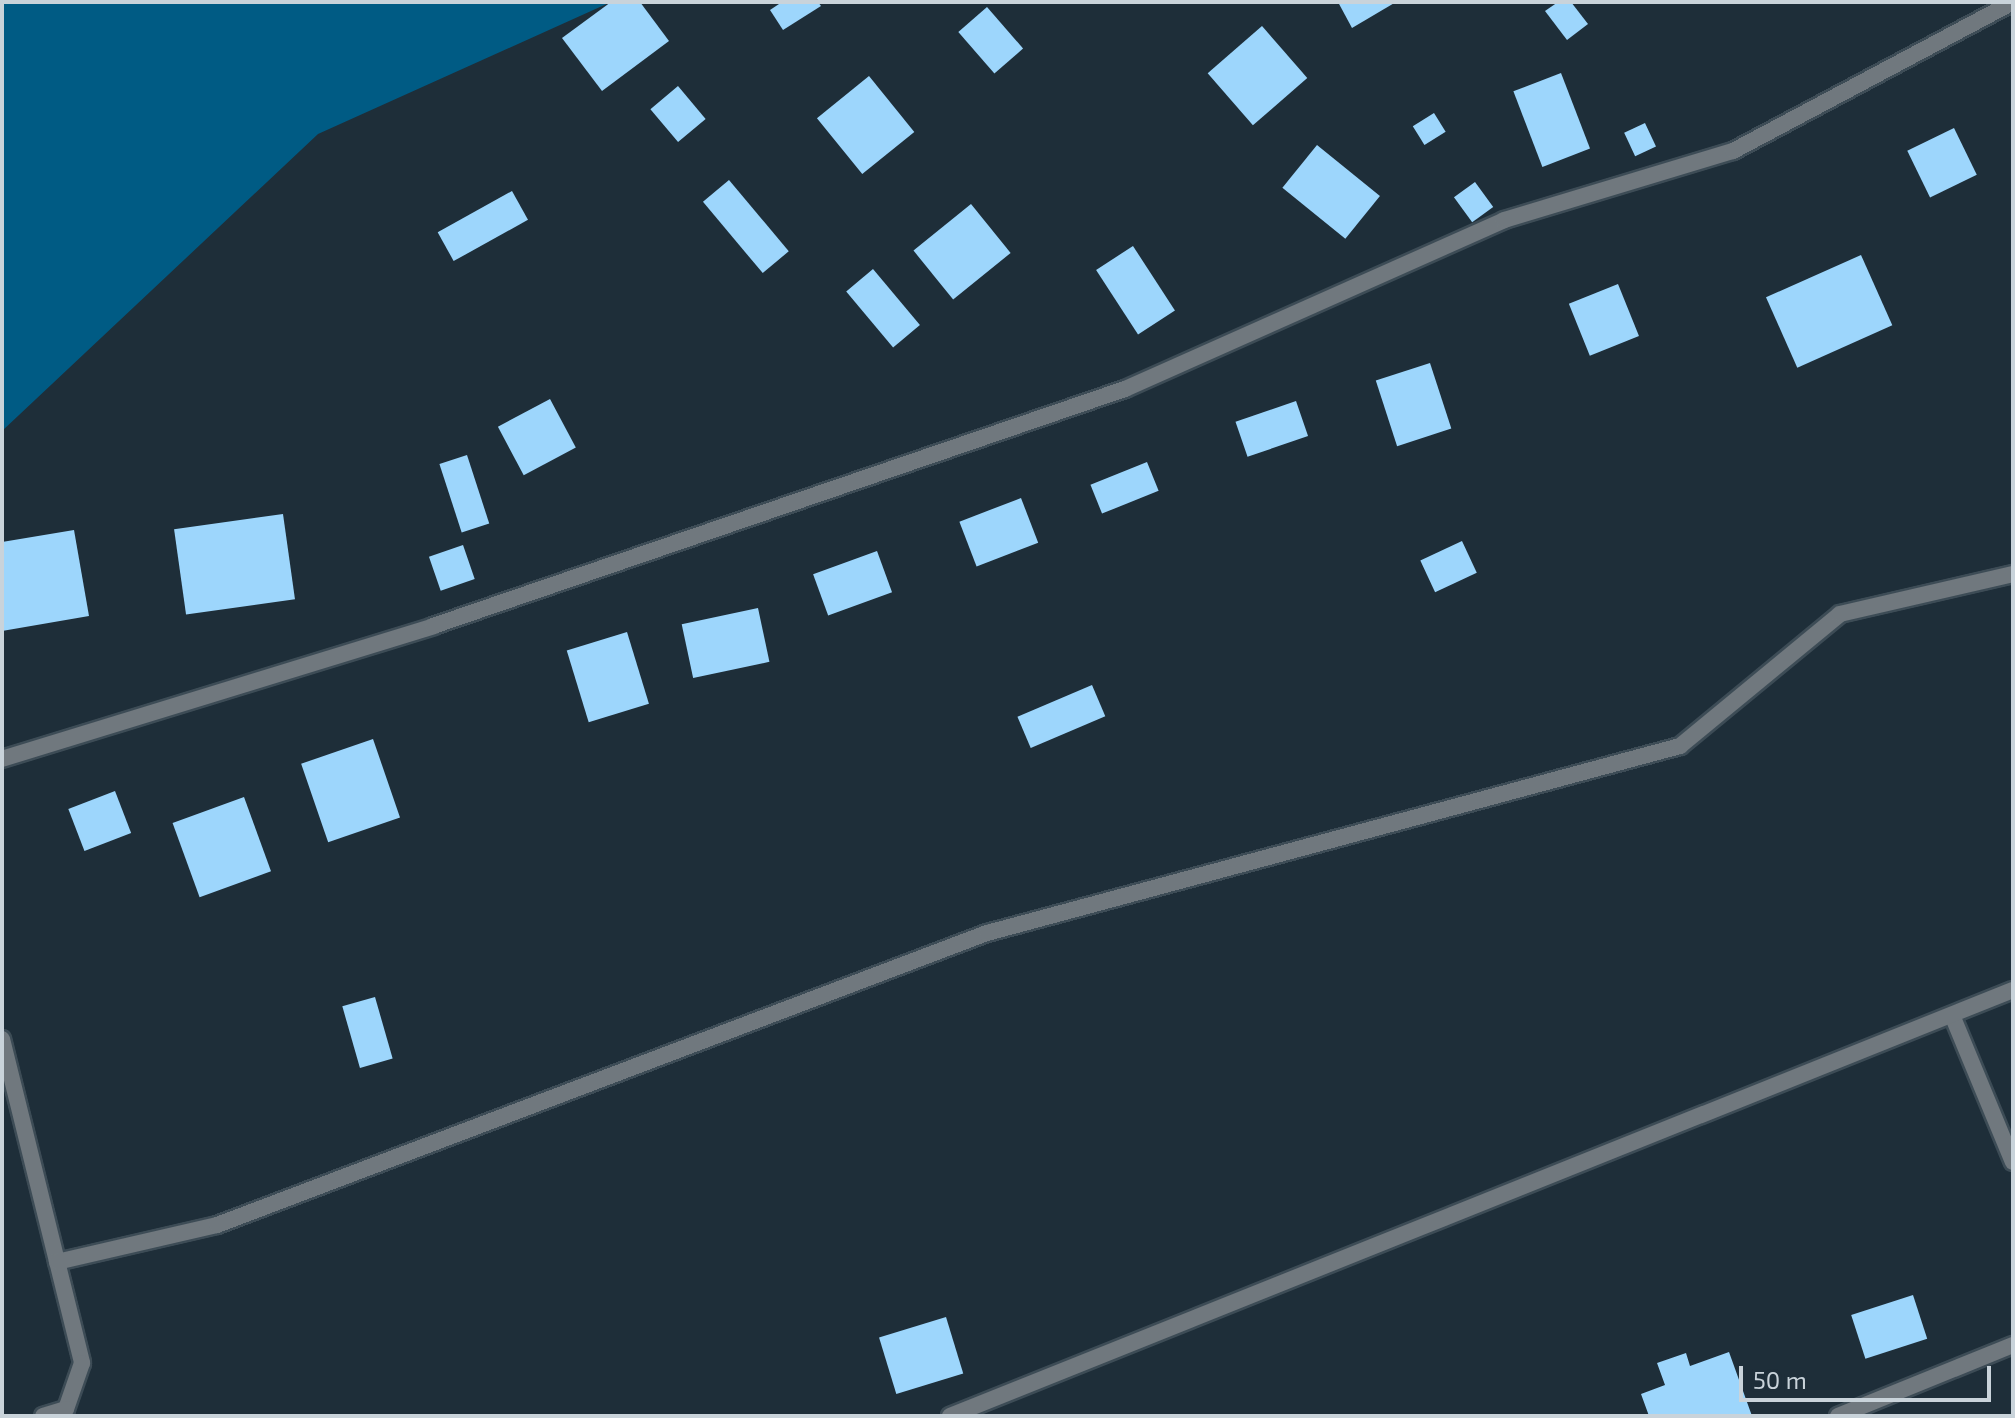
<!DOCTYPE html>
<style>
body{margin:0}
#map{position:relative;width:2015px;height:1418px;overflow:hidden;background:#1e2e39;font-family:"Exo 2",sans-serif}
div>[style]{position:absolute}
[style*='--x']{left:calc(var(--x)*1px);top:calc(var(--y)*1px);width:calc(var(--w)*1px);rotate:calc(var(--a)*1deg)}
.forest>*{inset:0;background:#005b84}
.building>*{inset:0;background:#9dd6fc;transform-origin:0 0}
.roads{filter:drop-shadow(2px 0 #3d4c56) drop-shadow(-2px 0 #3d4c56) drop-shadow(0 2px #3d4c56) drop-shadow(0 -2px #3d4c56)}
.lane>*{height:16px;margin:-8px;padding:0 8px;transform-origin:8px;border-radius:8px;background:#70787e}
.street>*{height:16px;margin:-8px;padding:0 8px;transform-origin:8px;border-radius:8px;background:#70787e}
span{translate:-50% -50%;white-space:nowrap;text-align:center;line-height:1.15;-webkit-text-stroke:8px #1e2e39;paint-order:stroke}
.frame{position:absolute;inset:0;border:4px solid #c9d3da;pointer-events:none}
.scale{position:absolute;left:1739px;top:1366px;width:252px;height:36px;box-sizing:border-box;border:4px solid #c9d3da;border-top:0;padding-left:10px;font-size:24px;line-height:28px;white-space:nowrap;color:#c9d3da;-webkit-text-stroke:6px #1e2e39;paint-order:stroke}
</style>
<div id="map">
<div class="forest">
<div style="clip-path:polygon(2px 2px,611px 2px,318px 134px,2px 431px)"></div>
</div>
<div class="building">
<div style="clip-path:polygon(611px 2px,640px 2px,669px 41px,602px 91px,562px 38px)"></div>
<div style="clip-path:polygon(782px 2px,818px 2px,821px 6px,783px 30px,770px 10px)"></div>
<div style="clip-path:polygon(1338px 2px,1396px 2px,1352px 28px)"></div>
<div style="clip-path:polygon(1558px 2px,1571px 2px,1588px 24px,1567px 40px,1545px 11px)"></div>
<div style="left:987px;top:7px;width:55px;height:38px;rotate:49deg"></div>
<div style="left:1262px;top:26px;width:69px;height:72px;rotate:49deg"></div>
<div style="left:1561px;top:73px;width:81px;height:51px;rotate:69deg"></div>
<div style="left:869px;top:76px;width:72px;height:67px;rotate:51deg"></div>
<div style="left:678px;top:86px;width:43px;height:36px;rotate:50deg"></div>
<div style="left:1434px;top:113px;width:22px;height:25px;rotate:58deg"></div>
<div style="left:1645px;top:123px;width:26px;height:23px;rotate:65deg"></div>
<div style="left:1954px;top:128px;width:52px;height:52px;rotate:64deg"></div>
<div style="left:1317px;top:145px;width:81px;height:55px;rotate:39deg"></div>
<div style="left:729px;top:180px;width:93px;height:34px;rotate:50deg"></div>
<div style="left:1475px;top:182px;width:31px;height:26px;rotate:54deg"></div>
<div style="left:512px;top:191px;width:33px;height:85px;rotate:61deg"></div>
<div style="left:971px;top:204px;width:63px;height:74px;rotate:51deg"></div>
<div style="left:1133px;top:246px;width:77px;height:44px;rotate:57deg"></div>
<div style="left:1861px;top:255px;width:77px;height:104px;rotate:66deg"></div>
<div style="left:873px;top:269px;width:73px;height:35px;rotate:50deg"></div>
<div style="left:1618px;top:284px;width:56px;height:53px;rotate:68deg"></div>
<div style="left:1430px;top:363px;width:69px;height:57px;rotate:72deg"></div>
<div style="left:550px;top:399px;width:55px;height:59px;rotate:62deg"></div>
<div style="left:1296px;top:401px;width:37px;height:64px;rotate:71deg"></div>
<div style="left:467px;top:455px;width:72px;height:29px;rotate:72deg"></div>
<div style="left:1147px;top:462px;width:31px;height:61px;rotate:68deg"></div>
<div style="left:1021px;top:498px;width:48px;height:66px;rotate:69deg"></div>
<div style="left:283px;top:514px;width:86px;height:110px;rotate:82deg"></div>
<div style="clip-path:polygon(74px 530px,89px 616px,2px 631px,2px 542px)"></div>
<div style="left:1462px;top:541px;width:35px;height:46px;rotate:65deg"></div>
<div style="left:463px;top:545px;width:36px;height:36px;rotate:71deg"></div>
<div style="left:877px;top:551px;width:44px;height:68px;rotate:70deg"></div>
<div style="left:758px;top:608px;width:55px;height:78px;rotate:78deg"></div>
<div style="left:627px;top:632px;width:75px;height:63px;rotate:73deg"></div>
<div style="left:1092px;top:685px;width:34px;height:81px;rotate:67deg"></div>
<div style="left:373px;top:739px;width:83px;height:76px;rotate:71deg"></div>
<div style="left:115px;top:791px;width:45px;height:50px;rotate:69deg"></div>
<div style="left:244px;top:797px;width:79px;height:76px;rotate:70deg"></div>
<div style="left:375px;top:997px;width:64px;height:34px;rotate:74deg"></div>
<div style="left:1913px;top:1295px;width:46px;height:65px;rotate:72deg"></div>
<div style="left:946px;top:1317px;width:59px;height:70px;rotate:73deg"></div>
<div style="clip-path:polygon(1729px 1352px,1752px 1416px,1649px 1416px,1641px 1394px,1665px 1385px,1657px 1363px,1686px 1353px,1690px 1366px)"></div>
</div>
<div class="roads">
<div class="lane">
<div style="--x:1952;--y:1015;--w:159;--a:67.5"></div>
<div style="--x:2;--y:1039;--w:334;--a:76.1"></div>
<div style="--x:82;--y:1363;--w:49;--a:109.2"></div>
<div style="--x:66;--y:1409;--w:24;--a:163"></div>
<div style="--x:950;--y:1416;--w:1145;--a:-21.84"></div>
<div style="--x:1838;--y:1416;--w:189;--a:-22.1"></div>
</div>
<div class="street">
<div style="--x:2;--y:759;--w:451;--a:-17.1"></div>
<div style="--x:433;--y:626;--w:731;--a:-18.91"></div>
<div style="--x:1125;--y:389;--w:415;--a:-24"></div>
<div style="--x:1504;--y:220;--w:239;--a:-16.8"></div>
<div style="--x:1733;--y:151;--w:317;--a:-28"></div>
<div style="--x:57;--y:1262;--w:164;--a:-13"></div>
<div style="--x:217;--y:1225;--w:824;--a:-20.77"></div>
<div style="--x:987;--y:933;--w:718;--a:-15.1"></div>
<div style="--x:1680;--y:746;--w:207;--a:-39.5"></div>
<div style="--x:1840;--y:614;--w:178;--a:-13"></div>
</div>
</div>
<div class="frame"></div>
<div class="scale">50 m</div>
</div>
